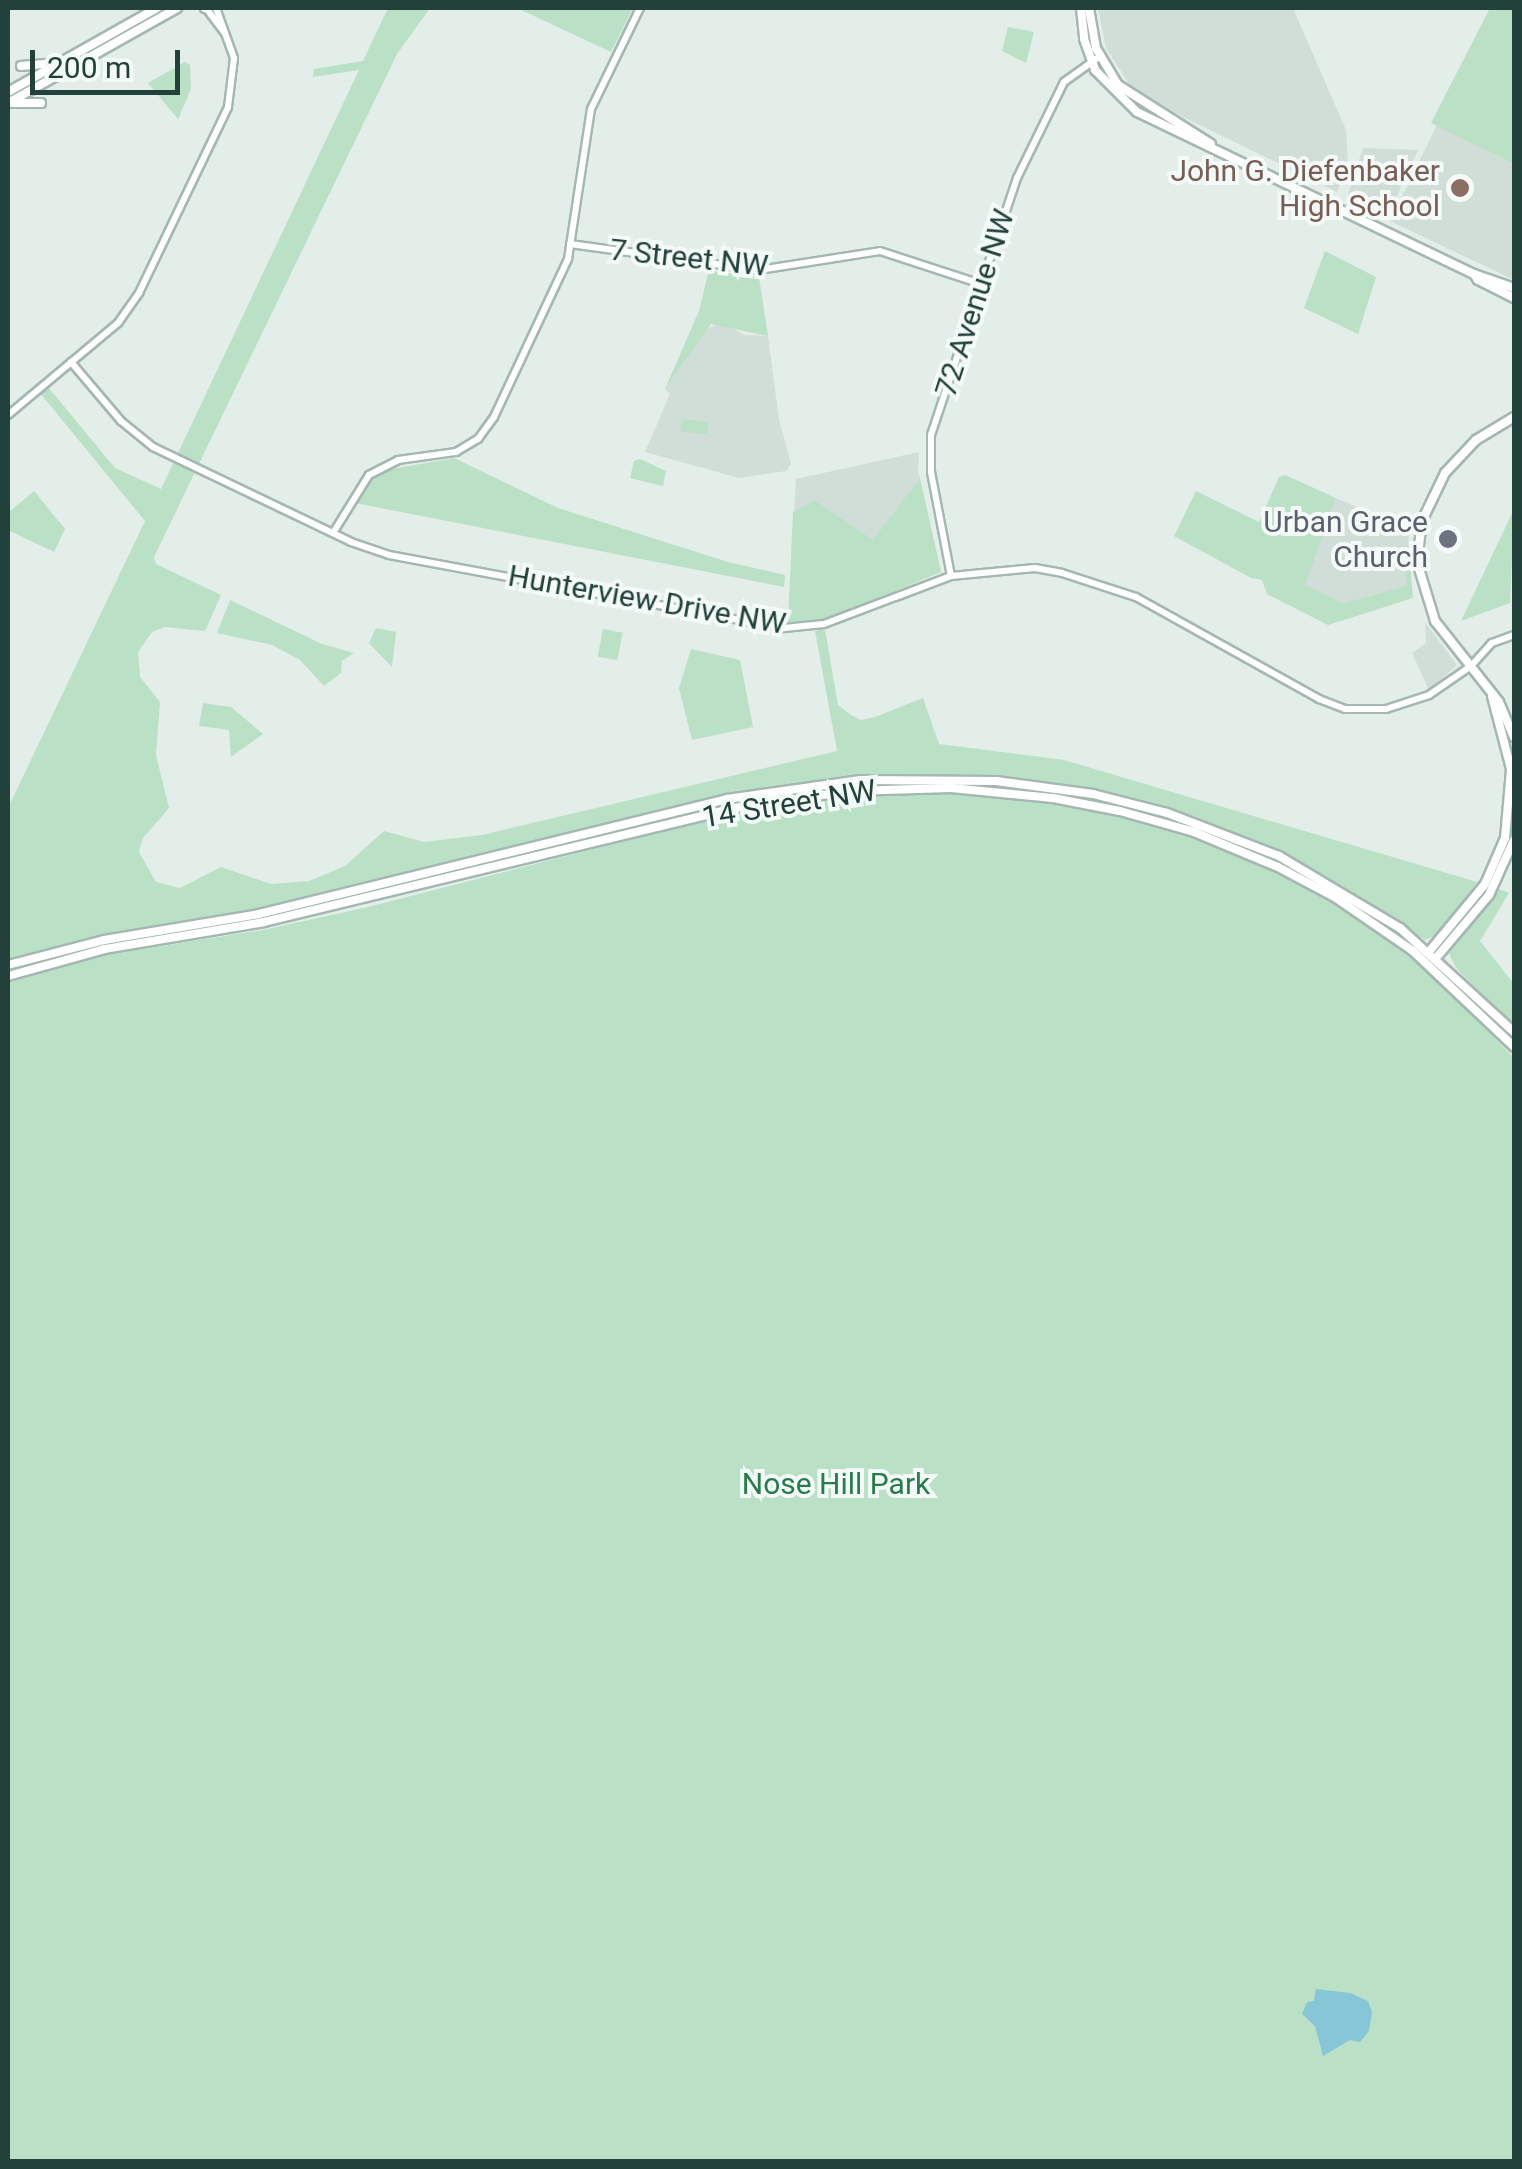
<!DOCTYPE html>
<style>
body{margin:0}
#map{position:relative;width:1522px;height:2169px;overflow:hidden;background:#e3eee9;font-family:Roboto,sans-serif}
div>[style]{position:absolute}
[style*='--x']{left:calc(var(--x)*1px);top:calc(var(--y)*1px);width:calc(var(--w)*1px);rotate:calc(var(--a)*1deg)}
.built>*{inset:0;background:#d1ded8}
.green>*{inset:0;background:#bae0c6;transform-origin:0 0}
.water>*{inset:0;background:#86c6d7}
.roads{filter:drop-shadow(2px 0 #a5b7b1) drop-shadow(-2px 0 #a5b7b1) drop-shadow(0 2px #a5b7b1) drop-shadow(0 -2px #a5b7b1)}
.tertiary>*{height:6px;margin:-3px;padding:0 3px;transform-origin:3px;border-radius:3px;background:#fff}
.secondary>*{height:8px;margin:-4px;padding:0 4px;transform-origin:4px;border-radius:4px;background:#fff}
.dots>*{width:28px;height:28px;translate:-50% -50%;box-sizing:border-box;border:5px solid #f4faf7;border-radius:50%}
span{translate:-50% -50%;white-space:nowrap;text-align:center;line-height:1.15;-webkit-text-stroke:8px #f4faf7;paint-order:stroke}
.education-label{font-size:30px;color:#785e54}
.right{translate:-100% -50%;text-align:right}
.street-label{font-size:30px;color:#21413a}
.worship-label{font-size:30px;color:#5b616d}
.park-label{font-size:30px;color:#277b4c}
.frame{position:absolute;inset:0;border:10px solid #21413a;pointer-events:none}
.scale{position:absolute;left:30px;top:50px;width:150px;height:45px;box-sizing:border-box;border:5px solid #21413a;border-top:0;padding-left:12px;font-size:30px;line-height:35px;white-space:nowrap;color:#21413a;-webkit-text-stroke:8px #f4faf7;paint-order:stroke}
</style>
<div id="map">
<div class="built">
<div style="clip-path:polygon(1098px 8px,1293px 8px,1346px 130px,1348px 164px,1337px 192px,1179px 115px,1129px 84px,1106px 48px)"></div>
<div style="clip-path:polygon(1437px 125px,1514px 164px,1514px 280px,1390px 221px)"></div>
<div style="clip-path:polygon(1363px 148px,1418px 150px,1388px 216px,1347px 198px)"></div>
<div style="clip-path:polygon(722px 323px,745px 335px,768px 336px,779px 419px,791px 464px,786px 471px,739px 478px,645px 452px,670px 394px,665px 389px,708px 328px)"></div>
<div style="clip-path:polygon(919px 452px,918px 471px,941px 572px,826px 619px,788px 624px,796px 479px)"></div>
<div style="clip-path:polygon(1336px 498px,1410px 530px,1405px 559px,1408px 586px,1343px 603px,1304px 585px)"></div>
<div style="clip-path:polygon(1425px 622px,1457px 665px,1429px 690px,1412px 653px,1426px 643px)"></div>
</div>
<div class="green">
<div style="clip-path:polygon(388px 8px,430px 8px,397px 54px,154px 557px,156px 564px,221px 595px,205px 631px,165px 627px,152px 632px,138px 652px,140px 677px,160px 702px,156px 755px,169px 808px,143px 838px,139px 852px,156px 882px,180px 888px,221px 867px,271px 884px,309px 881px,345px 866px,384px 831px,424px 842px,482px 835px,837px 751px,815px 631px,825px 629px,838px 705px,851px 715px,861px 720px,875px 717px,923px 698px,939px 744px,1064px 760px,1477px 882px,1438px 934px,1425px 940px,1343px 886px,1281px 853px,1166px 808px,1053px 784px,919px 774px,803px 782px,727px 795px,258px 912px,83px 939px,8px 961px,8px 808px,145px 521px,40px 393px,48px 387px,115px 468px,161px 489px,359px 70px,313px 77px,314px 69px,363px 61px)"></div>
<div style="clip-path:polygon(517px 8px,633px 8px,611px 52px)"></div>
<div style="clip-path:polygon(1490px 8px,1514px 8px,1514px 164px,1431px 123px)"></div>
<div style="clip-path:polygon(1008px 27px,1034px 32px,1026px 63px,1002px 51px)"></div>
<div style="clip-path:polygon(185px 62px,190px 65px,191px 89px,178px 119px,148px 83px)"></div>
<div style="clip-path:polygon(1325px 251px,1376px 277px,1358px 334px,1304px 308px)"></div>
<div style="clip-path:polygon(713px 271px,759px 277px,768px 336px,711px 324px,665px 389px,699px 311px,708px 274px)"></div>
<div style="left:682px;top:419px;width:27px;height:12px;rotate:8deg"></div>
<div style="clip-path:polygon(454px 458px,558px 508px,728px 562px,785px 575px,784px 587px,355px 503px,365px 485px,386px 470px)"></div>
<div style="clip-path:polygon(640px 459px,666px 471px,663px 486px,630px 478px,634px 461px)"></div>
<div style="clip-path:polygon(1285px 475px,1336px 498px,1305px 585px,1343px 603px,1407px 586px,1405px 559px,1408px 541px,1413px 598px,1328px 625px,1267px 594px,1262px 580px,1251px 578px,1174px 536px,1196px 491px,1259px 522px,1279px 477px)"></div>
<div style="clip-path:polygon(920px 478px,941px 572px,826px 619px,788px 624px,793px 512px,814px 500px,873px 540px)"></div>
<div style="clip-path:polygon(34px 491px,65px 529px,54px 552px,8px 530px,8px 513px)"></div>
<div style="clip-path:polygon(1514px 509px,1510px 603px,1461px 621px)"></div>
<div style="clip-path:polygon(230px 600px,322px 644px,354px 653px,342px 661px,341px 673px,324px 686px,300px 660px,272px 645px,217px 633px)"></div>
<div style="clip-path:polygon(376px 628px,396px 632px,392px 667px,369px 643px)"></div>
<div style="left:603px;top:629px;width:20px;height:28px;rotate:11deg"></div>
<div style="clip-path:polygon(691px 649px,740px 660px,753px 727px,692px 740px,679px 688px)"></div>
<div style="clip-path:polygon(203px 703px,231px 707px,263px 734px,231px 757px,229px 730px,199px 726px)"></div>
<div style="clip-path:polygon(889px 792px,998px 795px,1089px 808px,1189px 835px,1267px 866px,1355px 915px,1426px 968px,1514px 1058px,1514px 2161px,8px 2161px,8px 980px,72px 960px,263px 930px,368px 907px,745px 810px)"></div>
<div style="clip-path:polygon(1497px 888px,1509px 893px,1480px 941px,1514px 984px,1514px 1027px,1457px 969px,1449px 954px)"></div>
</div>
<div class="water">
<div style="clip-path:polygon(1316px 1989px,1350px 1993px,1368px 2001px,1372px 2012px,1369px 2031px,1360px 2042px,1350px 2040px,1323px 2056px,1315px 2026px,1302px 2014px,1307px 2002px,1314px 2001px)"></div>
</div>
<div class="roads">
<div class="tertiary">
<div style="--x:206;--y:8;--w:30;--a:53"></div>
<div style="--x:570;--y:244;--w:191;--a:7.8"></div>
<div style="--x:759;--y:270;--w:122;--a:-8.9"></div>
<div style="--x:880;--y:251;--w:106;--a:18.1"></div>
<div style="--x:71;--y:362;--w:77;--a:49.7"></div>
<div style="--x:121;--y:421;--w:41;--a:39.1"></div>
<div style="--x:153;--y:447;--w:220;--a:25.6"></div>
<div style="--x:351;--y:542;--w:40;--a:18.9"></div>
<div style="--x:389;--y:555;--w:402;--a:10.5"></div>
<div style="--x:784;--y:628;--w:40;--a:-5.7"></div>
<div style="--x:824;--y:624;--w:136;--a:-20.7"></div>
<div style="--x:951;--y:576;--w:84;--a:-5.4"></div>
<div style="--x:1035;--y:568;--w:27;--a:10"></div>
<div style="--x:1062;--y:573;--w:78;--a:18"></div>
<div style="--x:1136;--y:597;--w:210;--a:29.1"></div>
<div style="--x:1319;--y:699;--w:28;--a:21"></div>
<div style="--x:1345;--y:709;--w:41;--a:0"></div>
<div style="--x:1386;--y:709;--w:45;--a:-18"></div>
<div style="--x:1429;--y:695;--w:51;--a:-34.6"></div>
<div style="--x:1471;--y:666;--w:31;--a:-48"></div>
<div style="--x:1492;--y:643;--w:23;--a:-20"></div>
<div style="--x:8;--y:415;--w:143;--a:-39.9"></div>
<div style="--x:118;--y:323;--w:37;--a:-55"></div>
<div style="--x:139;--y:293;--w:206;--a:-64.4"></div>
<div style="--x:228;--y:107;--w:49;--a:-83"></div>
<div style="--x:234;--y:58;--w:53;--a:-109.8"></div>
<div style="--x:333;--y:533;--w:68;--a:-58.2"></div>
<div style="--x:369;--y:475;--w:33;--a:-27"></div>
<div style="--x:398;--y:460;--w:59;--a:-7.9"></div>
<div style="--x:456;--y:452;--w:26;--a:-31"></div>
<div style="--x:478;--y:439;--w:27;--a:-54"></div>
<div style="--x:494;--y:417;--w:174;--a:-64.9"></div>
<div style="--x:568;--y:259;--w:152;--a:-81.3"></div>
<div style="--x:591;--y:109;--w:112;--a:-64.1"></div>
<div style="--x:951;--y:576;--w:106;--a:-100.9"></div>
<div style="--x:931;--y:472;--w:37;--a:-90"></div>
<div style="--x:931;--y:435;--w:271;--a:-71.5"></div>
<div style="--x:1017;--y:178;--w:107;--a:-63.9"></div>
<div style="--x:1064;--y:82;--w:43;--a:-35.5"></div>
</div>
<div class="secondary">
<div style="--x:205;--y:8;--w:1;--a:0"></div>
<div style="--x:1081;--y:8;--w:31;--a:84"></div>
<div style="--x:1084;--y:39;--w:33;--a:70"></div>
<div style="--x:1095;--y:70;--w:59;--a:45"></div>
<div style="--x:1137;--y:112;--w:374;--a:25.7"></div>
<div style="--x:1474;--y:274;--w:42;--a:19.3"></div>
<div style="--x:1089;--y:8;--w:41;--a:80.1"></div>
<div style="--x:1096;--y:48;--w:43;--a:59.3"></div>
<div style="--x:1118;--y:85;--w:110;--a:32.4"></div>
<div style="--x:21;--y:66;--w:33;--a:-5"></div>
<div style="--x:8;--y:92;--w:171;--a:-29.4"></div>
<div style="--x:8;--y:103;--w:194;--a:-29.3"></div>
<div style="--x:12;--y:103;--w:29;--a:0"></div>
<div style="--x:1474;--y:274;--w:7;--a:56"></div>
<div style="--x:1478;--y:280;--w:40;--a:26.6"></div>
<div style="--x:1514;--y:417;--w:44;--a:148.8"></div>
<div style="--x:1476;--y:440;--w:45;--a:133.2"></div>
<div style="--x:1445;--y:473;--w:53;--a:115.6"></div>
<div style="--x:1422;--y:521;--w:41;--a:97"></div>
<div style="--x:1417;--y:562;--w:62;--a:73"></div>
<div style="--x:1435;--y:621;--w:103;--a:51.7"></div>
<div style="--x:1499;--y:702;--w:38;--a:67"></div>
<div style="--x:1428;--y:953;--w:89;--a:-50.4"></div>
<div style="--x:1485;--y:884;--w:50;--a:-66.5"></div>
<div style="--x:1505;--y:838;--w:69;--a:-85"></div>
<div style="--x:1511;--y:769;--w:75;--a:-104.6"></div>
<div style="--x:1436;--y:958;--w:82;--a:-49.9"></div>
<div style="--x:1489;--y:895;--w:60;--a:-65.6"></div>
<div style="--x:8;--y:965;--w:99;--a:-14.6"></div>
<div style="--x:104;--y:940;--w:157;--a:-9.5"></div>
<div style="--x:259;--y:914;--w:482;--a:-13.8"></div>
<div style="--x:727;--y:799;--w:135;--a:-8.1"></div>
<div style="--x:861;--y:780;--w:135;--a:0.4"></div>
<div style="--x:996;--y:781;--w:98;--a:7.6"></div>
<div style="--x:1093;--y:794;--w:76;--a:14.4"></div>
<div style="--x:1167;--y:813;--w:120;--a:21"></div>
<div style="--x:1279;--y:856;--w:141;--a:30.8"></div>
<div style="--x:1400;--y:928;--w:154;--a:42.4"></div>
<div style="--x:8;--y:976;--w:101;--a:-15.6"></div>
<div style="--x:105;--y:949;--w:161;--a:-9.6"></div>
<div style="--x:264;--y:922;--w:484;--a:-13.6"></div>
<div style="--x:734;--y:808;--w:117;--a:-8.3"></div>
<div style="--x:850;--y:791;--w:101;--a:-1.7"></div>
<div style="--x:951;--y:788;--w:102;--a:5.6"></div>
<div style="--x:1053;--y:798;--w:68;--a:11"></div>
<div style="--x:1120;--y:811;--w:77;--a:15.8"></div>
<div style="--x:1194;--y:832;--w:91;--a:22.6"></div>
<div style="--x:1278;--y:867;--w:66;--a:28.1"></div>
<div style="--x:1336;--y:898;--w:93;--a:34.5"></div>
<div style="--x:1413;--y:951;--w:139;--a:43.5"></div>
</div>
</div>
<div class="dots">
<div style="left:1460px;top:188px;background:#8d6e63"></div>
<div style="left:1448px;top:539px;background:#6b7280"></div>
</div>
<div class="education-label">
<span class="right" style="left:1440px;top:188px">John G. Diefenbaker<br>High School</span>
</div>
<div class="street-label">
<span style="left:689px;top:258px;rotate:6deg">7 Street NW</span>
<span style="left:975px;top:303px;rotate:-72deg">72 Avenue NW</span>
<span style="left:647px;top:600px;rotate:10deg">Hunterview Drive NW</span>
<span style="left:789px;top:804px;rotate:-9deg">14 Street NW</span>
</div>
<div class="worship-label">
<span class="right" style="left:1428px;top:539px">Urban Grace<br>Church</span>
</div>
<div class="park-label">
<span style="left:836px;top:1484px">Nose Hill Park</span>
</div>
<div class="frame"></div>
<div class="scale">200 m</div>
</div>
